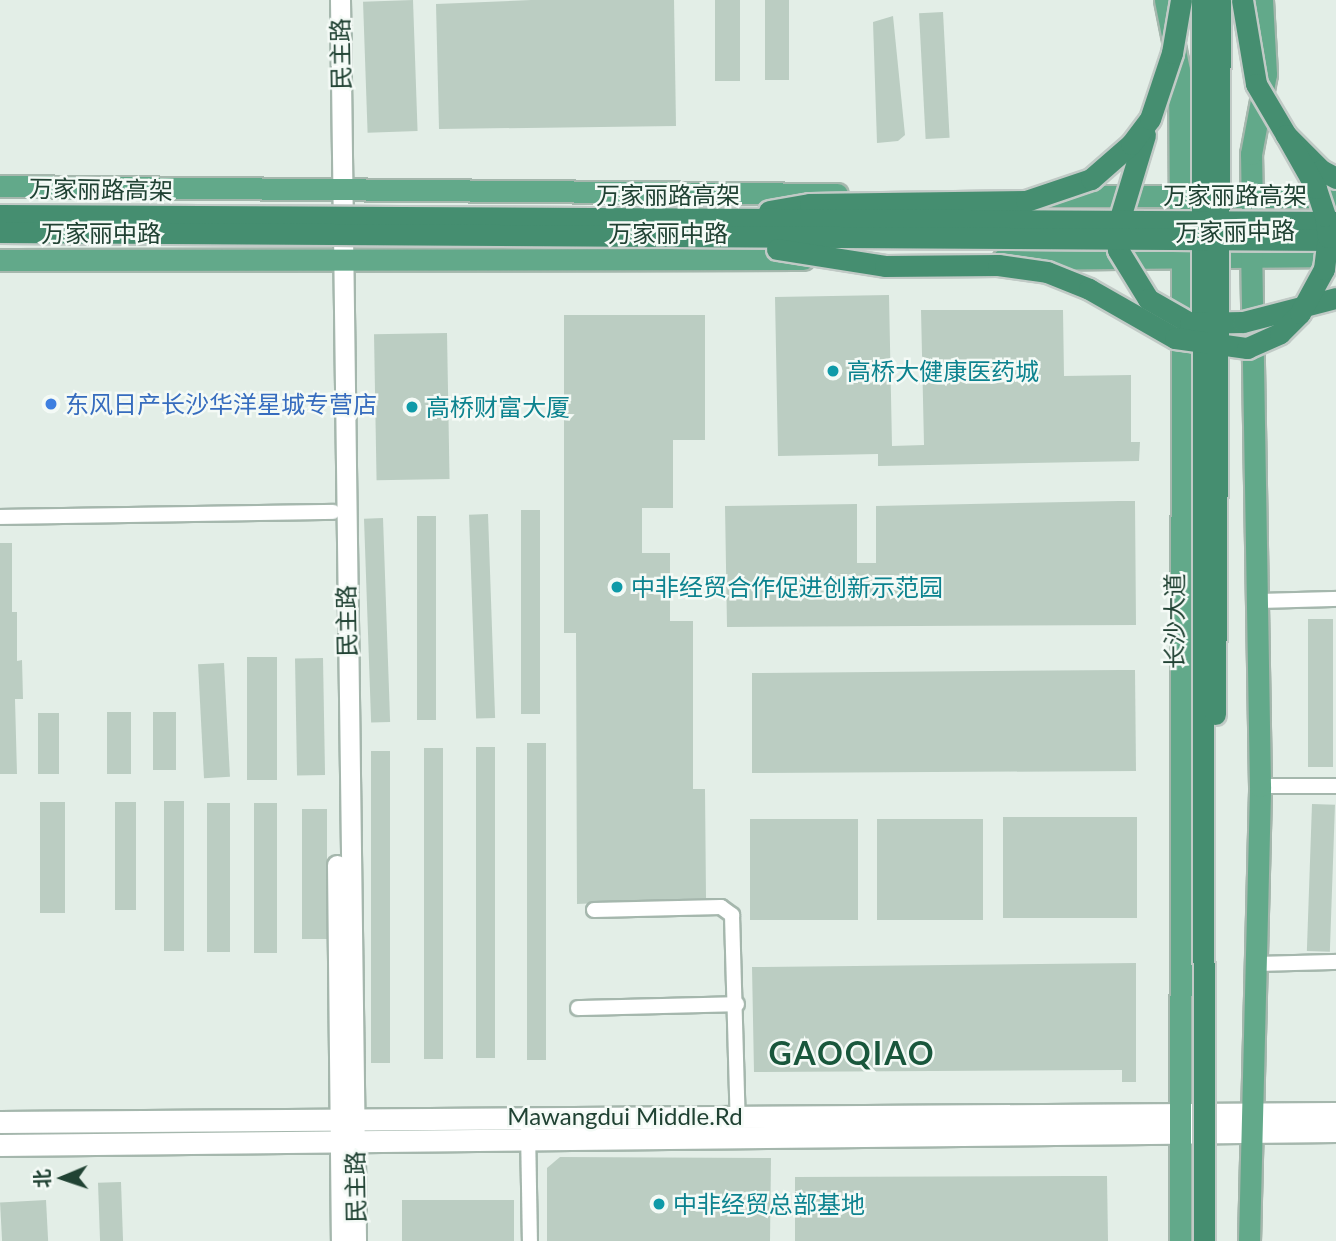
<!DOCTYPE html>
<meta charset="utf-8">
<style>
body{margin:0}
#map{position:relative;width:1336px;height:1241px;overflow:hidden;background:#e3eee7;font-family:Lato,"Noto Sans SC",sans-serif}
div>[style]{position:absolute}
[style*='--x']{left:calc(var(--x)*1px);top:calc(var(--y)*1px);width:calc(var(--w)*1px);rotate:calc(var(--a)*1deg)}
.building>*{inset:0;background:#bbcdc2;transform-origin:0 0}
.roads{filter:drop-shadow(2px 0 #a5b7ad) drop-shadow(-2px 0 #a5b7ad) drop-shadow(0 2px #a5b7ad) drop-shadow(0 -2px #a5b7ad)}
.minor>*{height:14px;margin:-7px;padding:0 7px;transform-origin:7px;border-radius:7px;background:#fff}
.tertiary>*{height:19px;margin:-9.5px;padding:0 9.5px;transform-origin:9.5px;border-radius:9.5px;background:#fff}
.secondary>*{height:21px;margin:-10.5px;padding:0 10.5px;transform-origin:10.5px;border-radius:10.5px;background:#fff}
.primary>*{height:21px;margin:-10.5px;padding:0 10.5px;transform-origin:10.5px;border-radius:10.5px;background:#62a98a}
.bridges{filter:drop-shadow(2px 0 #c1cac6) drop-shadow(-2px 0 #c1cac6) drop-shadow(0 2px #c1cac6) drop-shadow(0 -2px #c1cac6)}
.trunk-bridge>*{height:21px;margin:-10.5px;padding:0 10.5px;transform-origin:10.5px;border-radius:10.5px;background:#458e70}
.dots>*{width:19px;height:19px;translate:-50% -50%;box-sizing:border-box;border:4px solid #f4faf6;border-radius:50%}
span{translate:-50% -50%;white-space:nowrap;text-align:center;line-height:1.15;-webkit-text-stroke:5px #f4faf6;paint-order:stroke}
.street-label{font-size:24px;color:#204233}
.culture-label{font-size:24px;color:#0d838f}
.left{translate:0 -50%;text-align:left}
.shop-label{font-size:24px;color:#366cbe}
.district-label{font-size:32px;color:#19573c;font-weight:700;letter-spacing:2px}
.north{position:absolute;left:28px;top:1143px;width:70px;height:70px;-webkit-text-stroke:5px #f4faf6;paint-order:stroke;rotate:268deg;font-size:19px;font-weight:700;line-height:28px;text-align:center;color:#204233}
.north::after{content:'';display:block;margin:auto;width:24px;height:32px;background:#204233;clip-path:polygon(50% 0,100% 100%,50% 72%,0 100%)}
</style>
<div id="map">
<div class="building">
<div style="left:413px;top:0;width:131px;height:50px;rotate:88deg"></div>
<div style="clip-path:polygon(531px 0,674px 0,676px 126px,439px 129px,436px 4px)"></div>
<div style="left:715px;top:0;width:25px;height:81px"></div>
<div style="left:765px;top:0;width:24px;height:80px"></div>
<div style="left:943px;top:12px;width:126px;height:24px;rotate:87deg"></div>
<div style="clip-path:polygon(893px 16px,905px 135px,898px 141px,877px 143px,873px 22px)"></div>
<div style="clip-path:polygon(889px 295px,892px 446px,924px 445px,921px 310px,1063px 310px,1064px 376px,1131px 375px,1131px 442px,1140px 442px,1139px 461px,878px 466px,878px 454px,778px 456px,775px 297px)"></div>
<div style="clip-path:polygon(564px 315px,705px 315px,705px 440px,673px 440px,673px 508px,642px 508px,642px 553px,670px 553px,670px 621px,693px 621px,693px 789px,705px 789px,706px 898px,577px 904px,576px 633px,564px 633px)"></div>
<div style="left:447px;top:333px;width:146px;height:73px;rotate:89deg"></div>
<div style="clip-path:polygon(1119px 501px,1135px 501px,1136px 625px,727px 627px,725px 506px,857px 504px,857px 563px,876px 563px,876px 506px)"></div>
<div style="left:521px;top:510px;width:19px;height:204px"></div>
<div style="left:488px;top:514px;width:204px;height:19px;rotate:88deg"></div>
<div style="left:417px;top:516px;width:19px;height:204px"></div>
<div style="left:383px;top:518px;width:204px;height:19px;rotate:88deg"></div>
<div style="clip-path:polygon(0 543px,12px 543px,12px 612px,17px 612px,17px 661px,22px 660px,23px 699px,15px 699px,17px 774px,0 774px)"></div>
<div style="left:1308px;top:619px;width:25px;height:148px"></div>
<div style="left:247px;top:657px;width:30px;height:123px"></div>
<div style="left:323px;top:658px;width:117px;height:28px;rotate:89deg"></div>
<div style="left:224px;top:663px;width:114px;height:26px;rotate:87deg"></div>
<div style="clip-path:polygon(1120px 670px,1135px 670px,1136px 771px,752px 773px,752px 673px)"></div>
<div style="left:107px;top:712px;width:24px;height:62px"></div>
<div style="left:153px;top:712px;width:23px;height:58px"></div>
<div style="left:38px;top:713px;width:21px;height:61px"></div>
<div style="left:527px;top:743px;width:19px;height:317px"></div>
<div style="left:476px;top:747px;width:19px;height:311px"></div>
<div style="left:424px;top:748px;width:19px;height:311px"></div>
<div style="left:371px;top:751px;width:19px;height:312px"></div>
<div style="left:164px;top:801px;width:20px;height:150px"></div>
<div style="left:40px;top:802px;width:25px;height:111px"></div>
<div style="left:115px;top:802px;width:21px;height:108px"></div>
<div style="left:207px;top:803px;width:23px;height:149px"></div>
<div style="left:254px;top:803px;width:23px;height:150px"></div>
<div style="left:1312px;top:804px;width:23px;height:147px;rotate:2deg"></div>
<div style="left:302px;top:809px;width:25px;height:130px"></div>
<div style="left:1137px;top:817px;width:101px;height:134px;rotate:90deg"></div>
<div style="left:858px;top:819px;width:101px;height:108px;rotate:90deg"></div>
<div style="left:877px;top:819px;width:106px;height:101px"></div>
<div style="clip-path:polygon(1136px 963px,1136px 1082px,1122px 1082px,1122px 1070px,754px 1072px,752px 967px)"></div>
<div style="clip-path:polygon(560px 1157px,771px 1158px,770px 1241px,547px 1241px,547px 1168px)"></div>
<div style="clip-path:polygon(1068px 1176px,1107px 1176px,1108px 1241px,795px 1241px,795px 1177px)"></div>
<div style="left:121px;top:1182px;width:59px;height:23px;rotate:88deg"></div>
<div style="left:46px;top:1200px;width:41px;height:46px;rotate:87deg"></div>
<div style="left:402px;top:1200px;width:112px;height:41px"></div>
</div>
<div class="roads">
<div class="minor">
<div style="--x:0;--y:517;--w:333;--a:-0.9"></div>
<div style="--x:1257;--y:601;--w:79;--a:-1.5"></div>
<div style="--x:1260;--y:786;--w:76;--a:0"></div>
<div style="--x:594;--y:910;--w:127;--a:-1.4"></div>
<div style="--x:721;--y:907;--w:14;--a:36"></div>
<div style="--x:732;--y:915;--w:210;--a:88.4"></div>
<div style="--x:1254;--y:964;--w:82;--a:-1.4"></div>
<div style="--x:578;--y:1008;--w:159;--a:-1.4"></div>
<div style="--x:528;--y:1130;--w:111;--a:89"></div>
</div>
<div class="tertiary">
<div style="--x:340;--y:0;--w:1241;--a:89.26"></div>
<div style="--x:337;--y:865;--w:376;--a:89.4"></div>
</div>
<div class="secondary">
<div style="--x:0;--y:1122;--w:1336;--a:-0.39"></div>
<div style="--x:0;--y:1145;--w:1336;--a:-0.6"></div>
</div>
<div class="primary">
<div style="--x:1165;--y:0;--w:71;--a:78.7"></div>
<div style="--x:1179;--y:70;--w:140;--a:89.6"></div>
<div style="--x:0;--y:186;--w:837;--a:0.55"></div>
<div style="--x:1044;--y:196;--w:292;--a:0.2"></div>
<div style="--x:1252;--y:210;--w:56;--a:-91"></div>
<div style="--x:1251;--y:154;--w:81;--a:-79.4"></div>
<div style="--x:1266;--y:74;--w:74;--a:-93.1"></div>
<div style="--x:1003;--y:259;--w:333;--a:-0.5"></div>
<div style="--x:0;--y:260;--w:803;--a:-0.07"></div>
<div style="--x:1180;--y:1241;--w:995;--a:-89.88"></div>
<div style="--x:1249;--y:1241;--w:455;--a:-88.6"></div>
<div style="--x:1260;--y:786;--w:544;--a:-90.95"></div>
</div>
</div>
<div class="bridges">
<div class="trunk-bridge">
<div style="--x:1202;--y:0;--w:1241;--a:89.91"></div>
<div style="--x:1242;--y:0;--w:85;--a:80.5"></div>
<div style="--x:1256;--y:84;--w:59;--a:59.5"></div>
<div style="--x:1286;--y:135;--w:49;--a:45"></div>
<div style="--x:1321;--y:170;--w:17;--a:28"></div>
<div style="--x:1145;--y:135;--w:100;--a:106.8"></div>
<div style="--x:1116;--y:231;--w:19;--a:84"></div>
<div style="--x:1118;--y:250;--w:57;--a:58.5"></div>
<div style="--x:1148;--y:299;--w:48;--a:29.7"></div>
<div style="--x:1190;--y:323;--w:53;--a:-1.1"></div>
<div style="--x:1243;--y:322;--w:96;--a:-14.5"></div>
<div style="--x:769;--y:211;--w:42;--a:-9.7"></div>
<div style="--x:810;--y:204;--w:216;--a:-0.8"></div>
<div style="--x:1026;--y:201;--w:69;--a:-18.7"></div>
<div style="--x:1091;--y:179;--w:53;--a:-41.2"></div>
<div style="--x:1131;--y:144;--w:31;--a:-53"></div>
<div style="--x:1150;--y:119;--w:70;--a:-71.6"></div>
<div style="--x:1172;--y:53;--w:54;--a:-80.4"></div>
<div style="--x:0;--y:215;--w:1336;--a:0.3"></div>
<div style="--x:0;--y:232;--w:1336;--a:0.34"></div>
<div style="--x:777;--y:249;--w:109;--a:8.9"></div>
<div style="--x:885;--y:266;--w:113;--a:-0.5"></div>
<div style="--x:998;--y:265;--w:49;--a:8.1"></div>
<div style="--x:1047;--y:272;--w:45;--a:22"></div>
<div style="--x:1089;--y:289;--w:99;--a:29.7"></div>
<div style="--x:1175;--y:338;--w:73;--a:7.9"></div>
<div style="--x:1247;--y:348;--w:36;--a:-24"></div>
<div style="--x:1280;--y:333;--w:28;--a:-45"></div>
<div style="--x:1300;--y:313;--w:50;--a:-61.4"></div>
<div style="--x:1324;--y:269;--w:32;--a:-83"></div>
<div style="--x:1328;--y:237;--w:21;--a:-98"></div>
<div style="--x:1325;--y:216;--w:29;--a:-108"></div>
<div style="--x:1316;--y:188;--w:61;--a:-119.5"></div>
<div style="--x:1215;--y:714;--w:714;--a:-89.6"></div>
</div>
</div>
<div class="dots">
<div style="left:833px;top:371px;background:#0f9aa8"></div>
<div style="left:51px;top:404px;background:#3f7fe0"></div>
<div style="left:412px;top:407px;background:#0f9aa8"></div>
<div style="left:617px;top:587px;background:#0f9aa8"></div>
<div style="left:659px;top:1204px;background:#0f9aa8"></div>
</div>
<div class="street-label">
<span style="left:340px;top:54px;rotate:-91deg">民主路</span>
<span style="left:101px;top:189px;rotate:1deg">万家丽路高架</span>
<span style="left:668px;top:195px">万家丽路高架</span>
<span style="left:1235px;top:195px">万家丽路高架</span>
<span style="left:1235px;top:231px;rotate:-1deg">万家丽中路</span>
<span style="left:101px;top:233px">万家丽中路</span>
<span style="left:668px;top:233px">万家丽中路</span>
<span style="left:346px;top:621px;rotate:-91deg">民主路</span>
<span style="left:1174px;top:621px;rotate:-90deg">长沙大道</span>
<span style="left:625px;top:1116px">Mawangdui Middle.Rd</span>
<span style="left:355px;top:1187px;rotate:-91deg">民主路</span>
</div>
<div class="culture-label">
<span class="left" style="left:847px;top:371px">高桥大健康医药城</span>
<span class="left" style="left:426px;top:407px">高桥财富大厦</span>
<span class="left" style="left:631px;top:587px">中非经贸合作促进创新示范园</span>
<span class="left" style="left:673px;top:1204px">中非经贸总部基地</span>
</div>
<div class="shop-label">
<span class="left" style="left:65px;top:404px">东风日产长沙华洋星城专营店</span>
</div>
<div class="district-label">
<span style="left:852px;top:1053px">GAOQIAO</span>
</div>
<div class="north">北</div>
</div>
